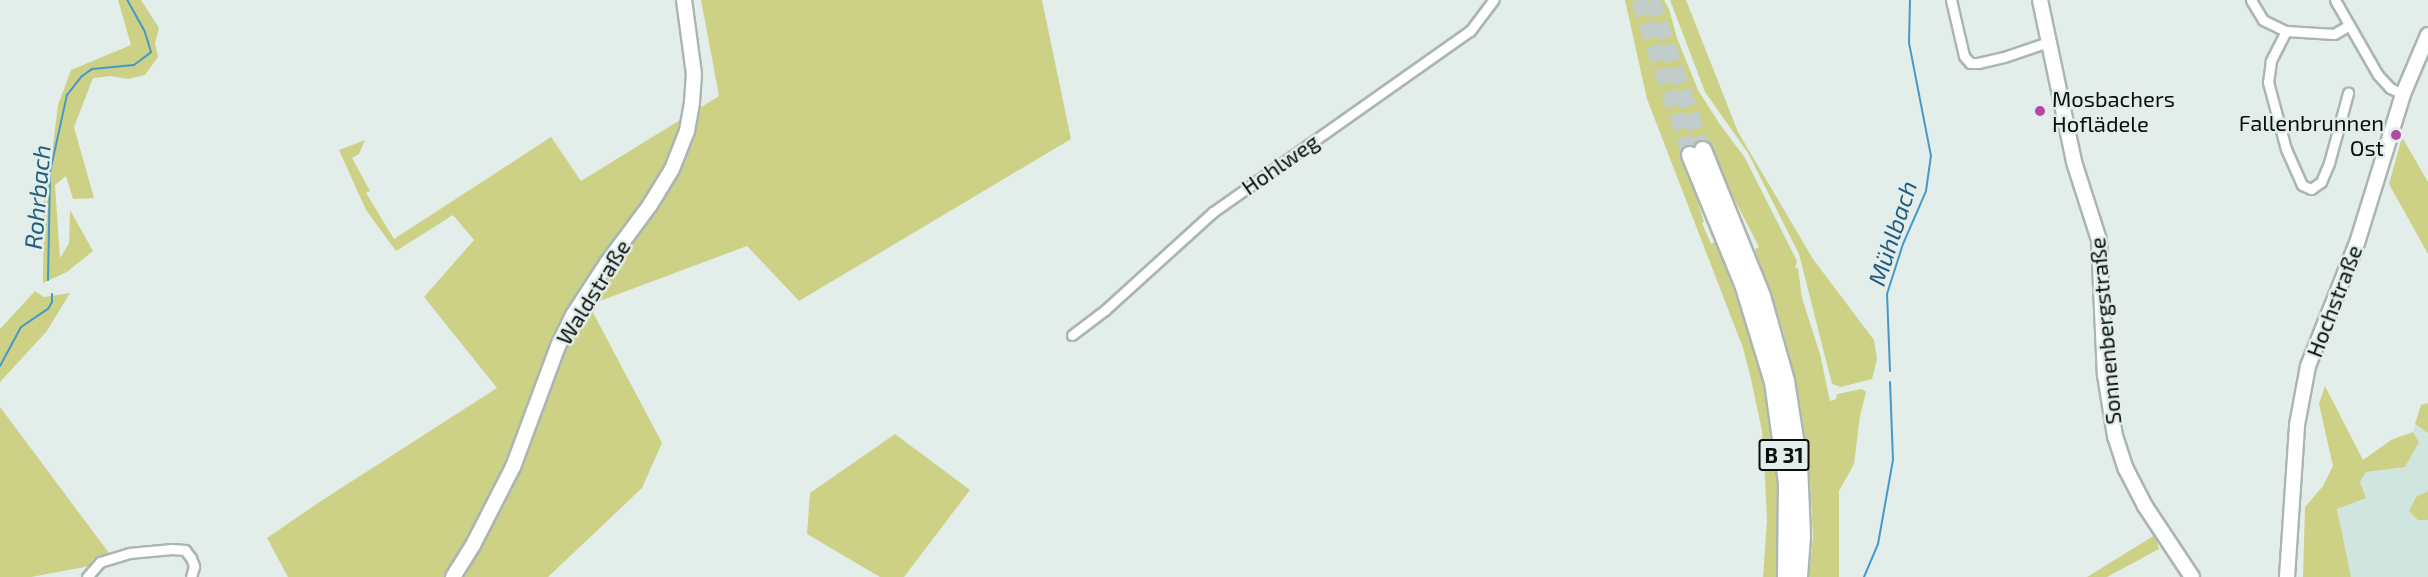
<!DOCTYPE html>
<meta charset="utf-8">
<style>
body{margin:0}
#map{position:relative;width:2428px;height:577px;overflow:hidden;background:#e3eeeb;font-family:"Exo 2",sans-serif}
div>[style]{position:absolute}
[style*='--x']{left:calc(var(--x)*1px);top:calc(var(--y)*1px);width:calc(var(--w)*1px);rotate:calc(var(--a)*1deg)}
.built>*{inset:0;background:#d1e5df}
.green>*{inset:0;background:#ccd186}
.stream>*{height:2px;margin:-1px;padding:0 1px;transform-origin:1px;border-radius:1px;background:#4598ca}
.highway-tunnel>*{height:16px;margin-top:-8px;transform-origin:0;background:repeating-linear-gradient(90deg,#c2ccca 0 16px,transparent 0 24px)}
.roads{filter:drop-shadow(2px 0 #abb6b2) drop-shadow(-2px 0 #abb6b2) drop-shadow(0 2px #abb6b2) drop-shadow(0 -2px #abb6b2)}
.street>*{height:9px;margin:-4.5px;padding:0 4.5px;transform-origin:4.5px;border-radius:4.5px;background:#fff}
.secondary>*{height:14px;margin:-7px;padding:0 7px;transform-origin:7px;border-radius:7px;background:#fff}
.highway>*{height:16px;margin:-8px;padding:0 8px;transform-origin:8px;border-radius:8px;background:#fff}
.dots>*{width:16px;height:16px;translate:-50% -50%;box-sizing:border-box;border:3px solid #e3eeeb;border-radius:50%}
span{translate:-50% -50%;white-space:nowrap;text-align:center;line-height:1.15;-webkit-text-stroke:5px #e3eeeb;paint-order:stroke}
.shield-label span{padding:2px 4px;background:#e3eeeb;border:2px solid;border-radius:4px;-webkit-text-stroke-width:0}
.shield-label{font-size:21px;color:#0a0e0d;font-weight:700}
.poi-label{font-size:22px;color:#0a0e0d}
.left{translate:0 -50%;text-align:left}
.right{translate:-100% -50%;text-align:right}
.street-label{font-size:22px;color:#0a0e0d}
.water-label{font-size:24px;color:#215e81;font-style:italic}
</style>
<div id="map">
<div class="built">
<div style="clip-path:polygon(2415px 424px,2428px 433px,2428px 577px,2351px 577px,2337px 509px,2366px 498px,2360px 482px,2366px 472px,2419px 442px,2413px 432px)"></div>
</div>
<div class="green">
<div style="clip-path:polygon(118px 0,141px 0,159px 28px,155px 43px,158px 57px,145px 75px,128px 79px,111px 76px,93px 78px,74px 127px,94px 198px,73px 199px,66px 176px,55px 185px,60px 258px,69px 243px,70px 210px,93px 251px,67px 272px,43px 283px,44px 165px,51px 162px,58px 105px,71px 70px,131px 45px)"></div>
<div style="clip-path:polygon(701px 0,1042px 0,1071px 139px,799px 301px,747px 246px,589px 305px,662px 443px,642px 488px,548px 577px,288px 577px,267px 538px,321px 501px,497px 388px,424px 297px,474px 240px,453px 215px,396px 251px,366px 210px,339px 150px,365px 140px,359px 154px,352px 158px,370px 191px,366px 193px,394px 239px,551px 137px,581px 181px,719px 96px)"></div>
<div style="clip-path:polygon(1625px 0,1664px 0,1669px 9px,1677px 38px,1698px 90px,1719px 123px,1745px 158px,1797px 261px,1795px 268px,1798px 268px,1802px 298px,1820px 354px,1830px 401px,1836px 399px,1837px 394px,1862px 389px,1866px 392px,1860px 416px,1854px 464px,1839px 491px,1839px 577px,1809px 577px,1813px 536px,1809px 463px,1799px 398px,1784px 334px,1755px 249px,1759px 247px,1709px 150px,1689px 173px,1704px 222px,1702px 223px,1711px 244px,1715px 242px,1752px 337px,1765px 386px,1776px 449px,1779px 535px,1776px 577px,1763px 577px,1767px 520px,1765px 478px,1762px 431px,1751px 379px,1743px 348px,1647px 99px)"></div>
<div style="clip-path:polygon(1670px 0,1686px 0,1738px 132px,1813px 259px,1874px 340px,1877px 359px,1872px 379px,1841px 387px,1832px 384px,1799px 254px,1748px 153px,1705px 92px)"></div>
<div style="clip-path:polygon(2402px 137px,2428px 182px,2428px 254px,2389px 184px)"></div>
<div style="clip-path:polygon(35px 291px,44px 297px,70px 293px,47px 331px,0 382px,0 329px)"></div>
<div style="clip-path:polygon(2325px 386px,2363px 460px,2391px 440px,2413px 432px,2419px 442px,2405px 467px,2366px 472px,2360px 482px,2366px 498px,2337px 509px,2351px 577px,2303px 577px,2305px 507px,2323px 486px,2333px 466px,2319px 404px)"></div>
<div style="clip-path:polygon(2428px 403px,2428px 433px,2415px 424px,2421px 405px)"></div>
<div style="clip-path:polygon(0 407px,109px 553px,93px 559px,90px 566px,31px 577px,0 577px)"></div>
<div style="clip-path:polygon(895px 434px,970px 490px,904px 577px,880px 577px,807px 534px,810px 493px)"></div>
<div style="clip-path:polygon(2428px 491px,2428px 520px,2418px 520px,2409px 511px,2416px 497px)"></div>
<div style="clip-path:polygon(2155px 535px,2159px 549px,2107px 577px,2087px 577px)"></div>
</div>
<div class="stream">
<div style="--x:48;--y:280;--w:108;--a:-88.9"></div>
<div style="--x:50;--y:172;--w:79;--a:-77.6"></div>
<div style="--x:67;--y:95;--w:24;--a:-52"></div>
<div style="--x:82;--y:76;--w:12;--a:-35"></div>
<div style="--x:92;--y:69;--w:42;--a:-5.4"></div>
<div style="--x:134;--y:65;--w:21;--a:-37"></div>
<div style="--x:151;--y:52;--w:21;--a:-107"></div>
<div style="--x:145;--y:32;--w:37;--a:-119"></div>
<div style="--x:0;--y:366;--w:44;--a:-61.7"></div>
<div style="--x:21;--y:327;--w:32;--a:-34"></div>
<div style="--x:48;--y:309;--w:8;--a:-60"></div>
<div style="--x:52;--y:302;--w:8;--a:-90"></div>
<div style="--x:1890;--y:371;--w:77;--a:-92.2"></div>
<div style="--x:1887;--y:294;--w:52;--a:-72.3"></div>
<div style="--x:1903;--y:244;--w:58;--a:-66.5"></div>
<div style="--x:1926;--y:191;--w:35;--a:-82"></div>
<div style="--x:1931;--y:156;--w:115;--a:-101"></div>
<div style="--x:1909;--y:43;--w:43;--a:-88.7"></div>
<div style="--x:1864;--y:577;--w:36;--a:-67"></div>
<div style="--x:1878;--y:544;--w:85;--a:-79.9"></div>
<div style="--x:1893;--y:460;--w:78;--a:-92.2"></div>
</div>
<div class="highway-tunnel">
<div style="--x:1639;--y:0;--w:163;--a:71.8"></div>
<div style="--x:1652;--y:0;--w:158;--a:71.2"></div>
</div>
<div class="roads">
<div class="street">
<div style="--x:1951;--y:0;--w:57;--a:76.9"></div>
<div style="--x:1964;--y:56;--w:9;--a:49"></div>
<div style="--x:1970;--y:63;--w:8;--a:0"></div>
<div style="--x:1978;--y:63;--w:27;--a:-13"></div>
<div style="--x:2004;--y:57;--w:46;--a:-18.8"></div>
<div style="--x:2251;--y:0;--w:23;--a:59"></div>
<div style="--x:2263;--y:20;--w:25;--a:26"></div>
<div style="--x:2286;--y:31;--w:48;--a:3.6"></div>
<div style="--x:2334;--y:34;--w:16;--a:-30"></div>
<div style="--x:2335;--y:0;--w:86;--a:60.2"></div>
<div style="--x:2378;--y:75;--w:18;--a:47"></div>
<div style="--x:2390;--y:88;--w:14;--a:25"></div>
<div style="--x:2286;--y:31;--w:34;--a:117"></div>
<div style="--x:2271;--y:61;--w:21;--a:98"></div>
<div style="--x:2268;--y:82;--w:69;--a:75"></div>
<div style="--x:2286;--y:149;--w:39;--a:66"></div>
<div style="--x:2302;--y:185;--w:10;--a:24"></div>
<div style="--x:2311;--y:189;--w:12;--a:-35"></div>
<div style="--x:2321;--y:182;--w:21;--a:-67"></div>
<div style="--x:2329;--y:163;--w:73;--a:-74.8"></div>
<div style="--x:1072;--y:335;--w:41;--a:-37.1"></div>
<div style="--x:1105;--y:310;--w:146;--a:-42.2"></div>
<div style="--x:1213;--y:212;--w:314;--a:-35.2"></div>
<div style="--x:1470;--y:31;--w:39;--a:-53"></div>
<div style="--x:87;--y:577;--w:20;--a:-49"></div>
<div style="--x:100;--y:562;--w:30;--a:-17"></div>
<div style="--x:129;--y:553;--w:43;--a:-5.3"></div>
<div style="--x:172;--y:549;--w:13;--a:4"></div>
<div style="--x:185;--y:550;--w:10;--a:53"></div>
<div style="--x:191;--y:558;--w:9;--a:69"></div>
<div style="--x:194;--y:566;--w:11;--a:105"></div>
</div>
<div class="secondary">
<div style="--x:2040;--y:0;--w:166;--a:78.1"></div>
<div style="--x:2074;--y:162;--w:82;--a:72.2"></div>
<div style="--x:2099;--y:240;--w:135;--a:87.5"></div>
<div style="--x:2105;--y:375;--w:62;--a:80.7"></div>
<div style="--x:2115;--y:436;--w:35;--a:72"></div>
<div style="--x:2126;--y:469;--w:42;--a:62.8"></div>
<div style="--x:2145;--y:506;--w:85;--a:56.5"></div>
<div style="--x:453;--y:577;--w:38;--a:-58"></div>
<div style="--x:473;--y:545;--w:88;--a:-62.9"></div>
<div style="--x:513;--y:467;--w:129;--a:-69.6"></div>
<div style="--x:558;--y:346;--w:34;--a:-64"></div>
<div style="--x:573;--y:315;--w:62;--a:-56.8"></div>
<div style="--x:607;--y:263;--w:72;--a:-53.4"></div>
<div style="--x:650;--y:205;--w:42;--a:-58.6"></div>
<div style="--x:672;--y:169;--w:41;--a:-68.5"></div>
<div style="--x:687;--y:131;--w:29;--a:-80"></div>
<div style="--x:692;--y:102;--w:28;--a:-86"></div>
<div style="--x:694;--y:74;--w:75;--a:-97.7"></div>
<div style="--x:2287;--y:577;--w:152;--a:-86.2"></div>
<div style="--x:2297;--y:425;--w:60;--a:-79.4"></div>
<div style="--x:2308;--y:366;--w:132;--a:-68.3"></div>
<div style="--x:2357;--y:243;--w:156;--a:-72.8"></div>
<div style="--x:2403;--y:94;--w:64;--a:-67"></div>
</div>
<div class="highway">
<div style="--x:1703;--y:150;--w:157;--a:68"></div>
<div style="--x:1762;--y:296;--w:88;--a:74.2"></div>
<div style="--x:1786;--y:381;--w:84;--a:81.1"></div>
<div style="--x:1799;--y:464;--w:72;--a:87.6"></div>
<div style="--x:1802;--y:536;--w:41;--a:94.2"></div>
<div style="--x:1690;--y:155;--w:139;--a:67.7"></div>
<div style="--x:1743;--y:284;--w:102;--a:73"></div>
<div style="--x:1773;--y:382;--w:102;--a:82.1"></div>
<div style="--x:1787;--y:483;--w:94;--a:90.6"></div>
</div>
</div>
<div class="dots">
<div style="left:2040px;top:111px;background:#b448a7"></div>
<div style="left:2396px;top:135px;background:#b448a7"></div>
</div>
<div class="shield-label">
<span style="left:1784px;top:455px">B 31</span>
</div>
<div class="poi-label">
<span class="left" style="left:2052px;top:111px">Mosbachers<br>Hoflädele</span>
<span class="right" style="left:2384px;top:135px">Fallenbrunnen<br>Ost</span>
</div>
<div class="street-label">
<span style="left:1280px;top:164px;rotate:-35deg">Hohlweg</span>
<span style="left:593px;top:292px;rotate:-58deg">Waldstraße</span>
<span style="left:2334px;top:301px;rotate:-69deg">Hochstraße</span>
<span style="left:2105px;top:331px;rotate:-95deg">Sonnenbergstraße</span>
</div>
<div class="water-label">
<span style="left:37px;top:197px;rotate:-85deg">Rohrbach</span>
<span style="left:1892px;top:233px;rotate:-72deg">Mühlbach</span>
</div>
</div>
